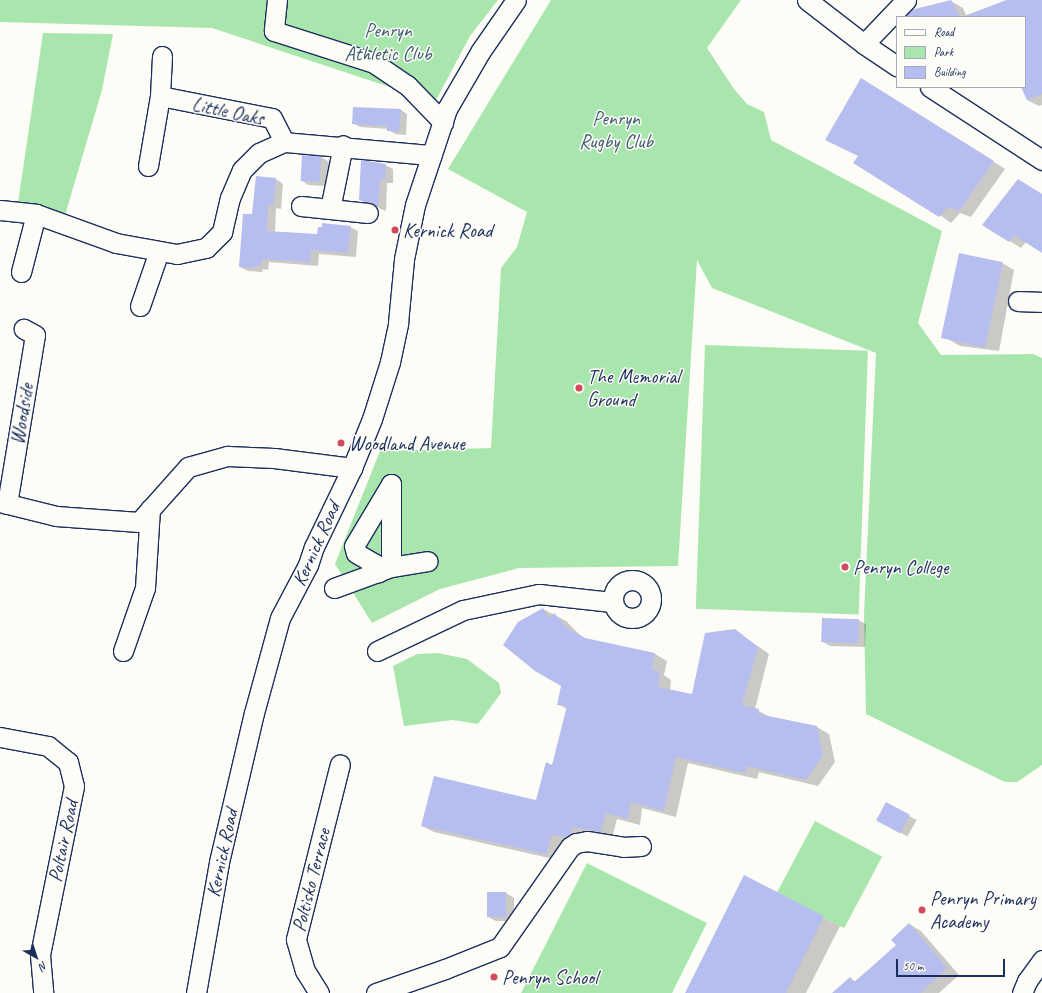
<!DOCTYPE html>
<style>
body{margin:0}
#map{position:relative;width:1042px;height:993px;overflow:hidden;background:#fdfcf7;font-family:Caveat,sans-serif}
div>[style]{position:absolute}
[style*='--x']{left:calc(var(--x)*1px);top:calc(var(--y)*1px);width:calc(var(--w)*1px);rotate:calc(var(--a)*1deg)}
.green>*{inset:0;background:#a9e6ad;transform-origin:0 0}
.shadow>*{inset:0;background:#0003;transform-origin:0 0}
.building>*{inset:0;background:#b6beef;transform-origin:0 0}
.roads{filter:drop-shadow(1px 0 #1b2f5e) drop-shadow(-1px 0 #1b2f5e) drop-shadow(0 1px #1b2f5e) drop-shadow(0 -1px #1b2f5e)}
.minor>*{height:19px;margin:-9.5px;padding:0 9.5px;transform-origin:9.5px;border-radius:9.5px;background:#fdfcf7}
.minor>.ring{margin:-9.5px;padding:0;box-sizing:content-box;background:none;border:19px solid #fdfcf7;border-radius:50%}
.dots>*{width:11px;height:11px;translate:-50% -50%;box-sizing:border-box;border:2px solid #fdfcf7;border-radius:50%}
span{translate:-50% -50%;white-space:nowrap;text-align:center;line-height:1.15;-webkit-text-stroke:3px #fdfcf7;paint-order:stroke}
.park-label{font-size:20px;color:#3e5d72}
.street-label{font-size:20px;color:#1b2f5e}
.poi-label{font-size:20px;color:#1b2f5e}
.left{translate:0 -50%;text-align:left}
.legend{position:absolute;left:896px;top:16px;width:130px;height:72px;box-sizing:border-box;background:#fdfcf7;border:1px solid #a3aaba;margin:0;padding:5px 7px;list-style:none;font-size:12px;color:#1b2f5e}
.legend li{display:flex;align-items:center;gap:8px;height:20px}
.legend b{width:20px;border:1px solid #a3aaba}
.north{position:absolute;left:16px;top:937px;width:40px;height:40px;-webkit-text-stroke:3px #fdfcf7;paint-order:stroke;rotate:141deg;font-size:11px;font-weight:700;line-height:16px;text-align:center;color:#1b2f5e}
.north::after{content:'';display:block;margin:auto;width:14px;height:18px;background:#1b2f5e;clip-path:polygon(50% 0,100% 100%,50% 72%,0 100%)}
.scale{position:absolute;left:896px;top:959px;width:109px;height:18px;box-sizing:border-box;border:2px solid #1b2f5e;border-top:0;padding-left:5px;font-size:12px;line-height:14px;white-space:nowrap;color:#1b2f5e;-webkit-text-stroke:3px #fdfcf7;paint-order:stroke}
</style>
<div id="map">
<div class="green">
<div style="clip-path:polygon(0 0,498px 0,470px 36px,435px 102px,212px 28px,0 22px)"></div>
<div style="clip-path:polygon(551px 0,741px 0,707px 48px,734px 89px,747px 104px,764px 112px,771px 140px,942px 231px,918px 323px,941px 355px,1033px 354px,1042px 358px,1042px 765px,1017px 782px,1005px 782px,866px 714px,864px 614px,876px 353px,712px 288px,697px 260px,678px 566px,519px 568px,440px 589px,372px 623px,335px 564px,380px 451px,491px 448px,501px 268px,517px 247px,527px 212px,448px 169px)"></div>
<div style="clip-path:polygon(43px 33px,113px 34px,102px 90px,63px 222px,17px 210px)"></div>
<div style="left:705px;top:345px;width:163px;height:264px;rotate:2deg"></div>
<div style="clip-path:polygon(438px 653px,467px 659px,499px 683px,501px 693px,478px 724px,453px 720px,404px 726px,393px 666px,417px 654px)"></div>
<div style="left:815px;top:821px;width:76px;height:81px;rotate:28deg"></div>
<div style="clip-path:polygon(587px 863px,707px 923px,672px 993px,521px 993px)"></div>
</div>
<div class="shadow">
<div style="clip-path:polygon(1009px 0,1042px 0,1042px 105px,1039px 106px,1027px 100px,1022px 87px,1025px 87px,1025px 17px,923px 17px,951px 1px,963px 8px,966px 15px)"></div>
<div style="clip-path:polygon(873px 86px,1005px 169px,971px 217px,960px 213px,951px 223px,859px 157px)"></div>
<div style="clip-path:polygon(401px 110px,407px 114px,406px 135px,395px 134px,388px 129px,360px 127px,353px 123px)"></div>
<div style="clip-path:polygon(303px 156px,321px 157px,329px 162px,326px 186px,308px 185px,301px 180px)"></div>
<div style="clip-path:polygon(385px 165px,393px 169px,393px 183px,387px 183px,386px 211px,360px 200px)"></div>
<div style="clip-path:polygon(276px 179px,283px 184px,281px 209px,276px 208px,275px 232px,318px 235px,350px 227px,358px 231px,356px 257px,319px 254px,318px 266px,269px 262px,268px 270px,263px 269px,262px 272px,248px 271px,240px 267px,253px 215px)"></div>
<div style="clip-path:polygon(1042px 195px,1042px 252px,1026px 242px,1021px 248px,984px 225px)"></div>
<div style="clip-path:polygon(1002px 263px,1014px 270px,999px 351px,960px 346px,948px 339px)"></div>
<div style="clip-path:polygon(543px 609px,566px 621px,585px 640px,655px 654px,667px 661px,664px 675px,671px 680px,670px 691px,692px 695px,735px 630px,769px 654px,755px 709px,770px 717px,817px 727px,829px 734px,835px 762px,818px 786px,759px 772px,757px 779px,688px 763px,676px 817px,642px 808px,640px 825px,617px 819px,612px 838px,558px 860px,434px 832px,422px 826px,537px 801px,553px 766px,567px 709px,558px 704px,562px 686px)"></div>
<div style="clip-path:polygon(858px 620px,866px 624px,865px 647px,830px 646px,823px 642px)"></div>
<div style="left:886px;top:803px;width:35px;height:19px;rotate:29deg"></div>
<div style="clip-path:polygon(744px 877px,840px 926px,806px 993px,686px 993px)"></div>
<div style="clip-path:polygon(488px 893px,506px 893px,514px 898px,514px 921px,496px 921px,488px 917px)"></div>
<div style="clip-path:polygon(909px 924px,921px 931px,959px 975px,939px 993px,836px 993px,850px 978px,856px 982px,897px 945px)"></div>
</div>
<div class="building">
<div style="clip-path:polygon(951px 0,960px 17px,905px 17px,911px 10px)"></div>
<div style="clip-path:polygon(1006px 0,1042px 0,1042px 94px,1027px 100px,1021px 87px,1025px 87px,1025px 17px,963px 17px)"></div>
<div style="clip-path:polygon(861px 78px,994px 161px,959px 211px,948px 207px,939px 217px,853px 163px,858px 156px,825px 140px)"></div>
<div style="clip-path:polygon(353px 107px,401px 109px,399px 132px,387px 131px,387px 126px,352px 124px)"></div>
<div style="left:302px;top:155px;width:19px;height:26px;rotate:3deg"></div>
<div style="clip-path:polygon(361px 160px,386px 164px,385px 179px,380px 179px,378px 207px,359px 200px)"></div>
<div style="clip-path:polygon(256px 176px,276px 178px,273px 205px,268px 205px,267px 231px,317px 234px,318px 227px,322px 227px,322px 223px,351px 226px,348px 253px,311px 250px,310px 262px,262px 259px,261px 266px,255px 265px,255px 268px,239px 267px,243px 214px,252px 214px)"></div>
<div style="clip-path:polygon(1018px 179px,1042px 194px,1042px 253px,1014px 235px,1009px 242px,982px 225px)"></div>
<div style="left:959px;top:253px;width:45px;height:87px;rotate:12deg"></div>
<div style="clip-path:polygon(543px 608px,549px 618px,554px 613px,567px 628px,585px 638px,655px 653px,652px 669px,660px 672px,658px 687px,692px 694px,705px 633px,735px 629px,758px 647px,742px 705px,759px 709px,758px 714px,817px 726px,823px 755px,806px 780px,747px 766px,745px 773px,676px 757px,664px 811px,631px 802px,628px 819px,606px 813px,601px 832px,572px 827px,571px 833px,565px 837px,552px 835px,546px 854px,421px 826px,434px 776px,536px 800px,546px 762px,552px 765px,567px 706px,557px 705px,561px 686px,535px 671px,503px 645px,518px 622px)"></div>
<div style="left:822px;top:618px;width:37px;height:24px;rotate:2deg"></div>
<div style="left:886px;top:802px;width:27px;height:21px;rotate:28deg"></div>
<div style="clip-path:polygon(744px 875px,824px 916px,786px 993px,685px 993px)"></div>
<div style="left:487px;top:892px;width:19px;height:25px"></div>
<div style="clip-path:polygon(909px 923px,947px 968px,920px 993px,832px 993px,850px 977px,854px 982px,868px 970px,896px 945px,891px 940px)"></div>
</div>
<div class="roads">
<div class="minor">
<div style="--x:277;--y:0;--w:31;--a:96"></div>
<div style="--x:274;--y:31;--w:105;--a:17.7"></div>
<div style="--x:374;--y:63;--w:40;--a:34"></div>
<div style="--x:407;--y:85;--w:52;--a:45.8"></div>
<div style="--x:807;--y:0;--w:72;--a:37.7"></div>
<div style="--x:864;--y:44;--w:40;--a:34"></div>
<div style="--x:864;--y:44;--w:61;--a:-46.3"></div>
<div style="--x:930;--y:87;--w:134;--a:33.1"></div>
<div style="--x:160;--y:96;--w:40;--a:-87.1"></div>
<div style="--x:148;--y:166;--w:71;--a:-80.3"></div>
<div style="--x:160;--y:96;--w:114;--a:11.1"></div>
<div style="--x:272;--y:118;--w:27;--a:63"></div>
<div style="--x:301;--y:206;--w:29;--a:6"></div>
<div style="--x:330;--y:209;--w:65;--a:-78.5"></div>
<div style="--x:330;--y:209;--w:38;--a:6"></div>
<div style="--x:0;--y:210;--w:36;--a:6"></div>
<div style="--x:36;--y:214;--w:85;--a:19.9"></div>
<div style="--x:116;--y:243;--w:62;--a:10.2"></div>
<div style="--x:177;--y:254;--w:30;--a:-12"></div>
<div style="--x:206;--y:248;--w:23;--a:-45"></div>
<div style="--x:222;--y:232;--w:35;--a:-77"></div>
<div style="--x:230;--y:198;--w:30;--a:-67"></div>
<div style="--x:242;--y:170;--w:24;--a:-45"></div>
<div style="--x:259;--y:153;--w:27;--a:-24"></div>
<div style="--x:284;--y:142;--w:148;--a:5.1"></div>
<div style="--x:21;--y:272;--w:60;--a:-75.5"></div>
<div style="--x:1018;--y:301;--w:24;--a:2"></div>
<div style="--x:140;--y:306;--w:58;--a:-70.9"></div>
<div style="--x:0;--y:502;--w:58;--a:14"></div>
<div style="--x:56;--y:516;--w:83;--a:4.1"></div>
<div style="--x:139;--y:522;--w:74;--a:-48.3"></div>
<div style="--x:188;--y:467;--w:41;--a:-15.8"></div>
<div style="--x:227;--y:456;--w:47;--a:2.4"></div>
<div style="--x:274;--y:458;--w:79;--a:7.3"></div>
<div style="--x:7;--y:504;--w:171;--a:-80.6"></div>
<div style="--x:35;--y:335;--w:13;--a:-151"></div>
<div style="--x:391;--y:567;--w:37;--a:-9"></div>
<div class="ring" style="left:613px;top:580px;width:19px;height:19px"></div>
<div style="--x:334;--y:588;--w:47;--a:-20"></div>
<div style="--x:378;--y:572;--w:14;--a:-21"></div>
<div style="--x:391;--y:567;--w:83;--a:-90"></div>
<div style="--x:391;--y:484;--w:72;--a:120.8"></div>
<div style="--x:354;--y:546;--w:7;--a:74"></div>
<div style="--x:356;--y:553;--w:22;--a:30"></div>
<div style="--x:375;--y:564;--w:9;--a:69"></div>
<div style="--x:123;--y:651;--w:67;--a:-70.8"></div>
<div style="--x:145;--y:588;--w:79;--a:-86.4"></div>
<div style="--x:377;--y:651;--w:95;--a:-25.5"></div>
<div style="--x:463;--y:610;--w:78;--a:-11.9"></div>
<div style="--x:539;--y:594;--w:73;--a:6.3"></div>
<div style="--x:0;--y:737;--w:49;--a:10.6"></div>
<div style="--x:48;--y:746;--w:26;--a:39"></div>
<div style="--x:68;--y:762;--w:25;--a:76"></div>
<div style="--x:74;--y:786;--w:172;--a:101.4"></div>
<div style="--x:40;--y:955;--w:38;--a:85"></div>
<div style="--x:196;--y:993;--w:133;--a:-80"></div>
<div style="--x:219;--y:862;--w:153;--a:-76.8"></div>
<div style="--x:254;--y:713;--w:98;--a:-74.7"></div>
<div style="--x:280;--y:618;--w:60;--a:-62.2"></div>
<div style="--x:308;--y:565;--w:19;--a:-72"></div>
<div style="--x:314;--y:547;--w:88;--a:-64.3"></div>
<div style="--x:352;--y:468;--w:53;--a:-67.8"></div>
<div style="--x:372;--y:419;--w:60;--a:-72.5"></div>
<div style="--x:390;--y:362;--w:40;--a:-78"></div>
<div style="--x:398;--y:323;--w:64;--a:-84.6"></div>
<div style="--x:404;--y:259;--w:55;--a:-78.5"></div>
<div style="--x:415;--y:205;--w:101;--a:-71.6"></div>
<div style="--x:447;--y:109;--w:66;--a:-59.9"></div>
<div style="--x:480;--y:52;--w:63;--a:-55.3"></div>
<div style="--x:319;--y:993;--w:26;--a:-122"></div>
<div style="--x:305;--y:971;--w:33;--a:-106"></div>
<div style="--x:296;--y:939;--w:180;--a:-75.9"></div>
<div style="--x:376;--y:993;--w:73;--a:-19.2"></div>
<div style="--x:445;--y:969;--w:59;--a:-21.8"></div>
<div style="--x:500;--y:947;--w:122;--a:-55"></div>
<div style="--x:570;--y:847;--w:7;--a:-34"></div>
<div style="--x:576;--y:843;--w:11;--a:-10"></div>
<div style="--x:587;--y:841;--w:36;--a:9"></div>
<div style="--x:623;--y:847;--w:18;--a:-3"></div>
<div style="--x:1022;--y:993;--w:13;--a:-67"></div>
<div style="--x:1027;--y:981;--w:26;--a:-54"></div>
</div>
</div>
<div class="dots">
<div style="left:395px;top:230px;background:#d1495b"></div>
<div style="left:579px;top:388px;background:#d1495b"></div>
<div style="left:341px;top:443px;background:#d1495b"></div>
<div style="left:845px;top:567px;background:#d1495b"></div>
<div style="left:922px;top:910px;background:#d1495b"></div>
<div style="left:494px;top:977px;background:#d1495b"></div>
</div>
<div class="park-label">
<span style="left:388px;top:42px">Penryn<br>Athletic Club</span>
<span style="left:616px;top:130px">Penryn<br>Rugby Club</span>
</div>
<div class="street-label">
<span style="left:228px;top:111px;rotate:12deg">Little Oaks</span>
<span style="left:22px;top:414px;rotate:-81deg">Woodside</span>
<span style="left:316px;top:544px;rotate:-66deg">Kernick Road</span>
<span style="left:63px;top:841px;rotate:-78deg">Poltair Road</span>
<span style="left:222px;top:853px;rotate:-78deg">Kernick Road</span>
<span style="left:311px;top:880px;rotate:-76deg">Poltisko Terrace</span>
</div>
<div class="poi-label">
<span class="left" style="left:403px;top:230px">Kernick Road</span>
<span class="left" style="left:587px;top:388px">The Memorial<br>Ground</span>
<span class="left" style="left:349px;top:443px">Woodland Avenue</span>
<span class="left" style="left:853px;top:567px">Penryn College</span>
<span class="left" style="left:930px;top:910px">Penryn Primary<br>Academy</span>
<span class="left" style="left:502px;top:977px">Penryn School</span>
</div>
<ul class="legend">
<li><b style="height:5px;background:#fdfcf7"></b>Road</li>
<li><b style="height:11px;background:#a9e6ad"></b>Park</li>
<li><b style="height:11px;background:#b6beef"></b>Building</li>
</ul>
<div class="north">N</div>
<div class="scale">50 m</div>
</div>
